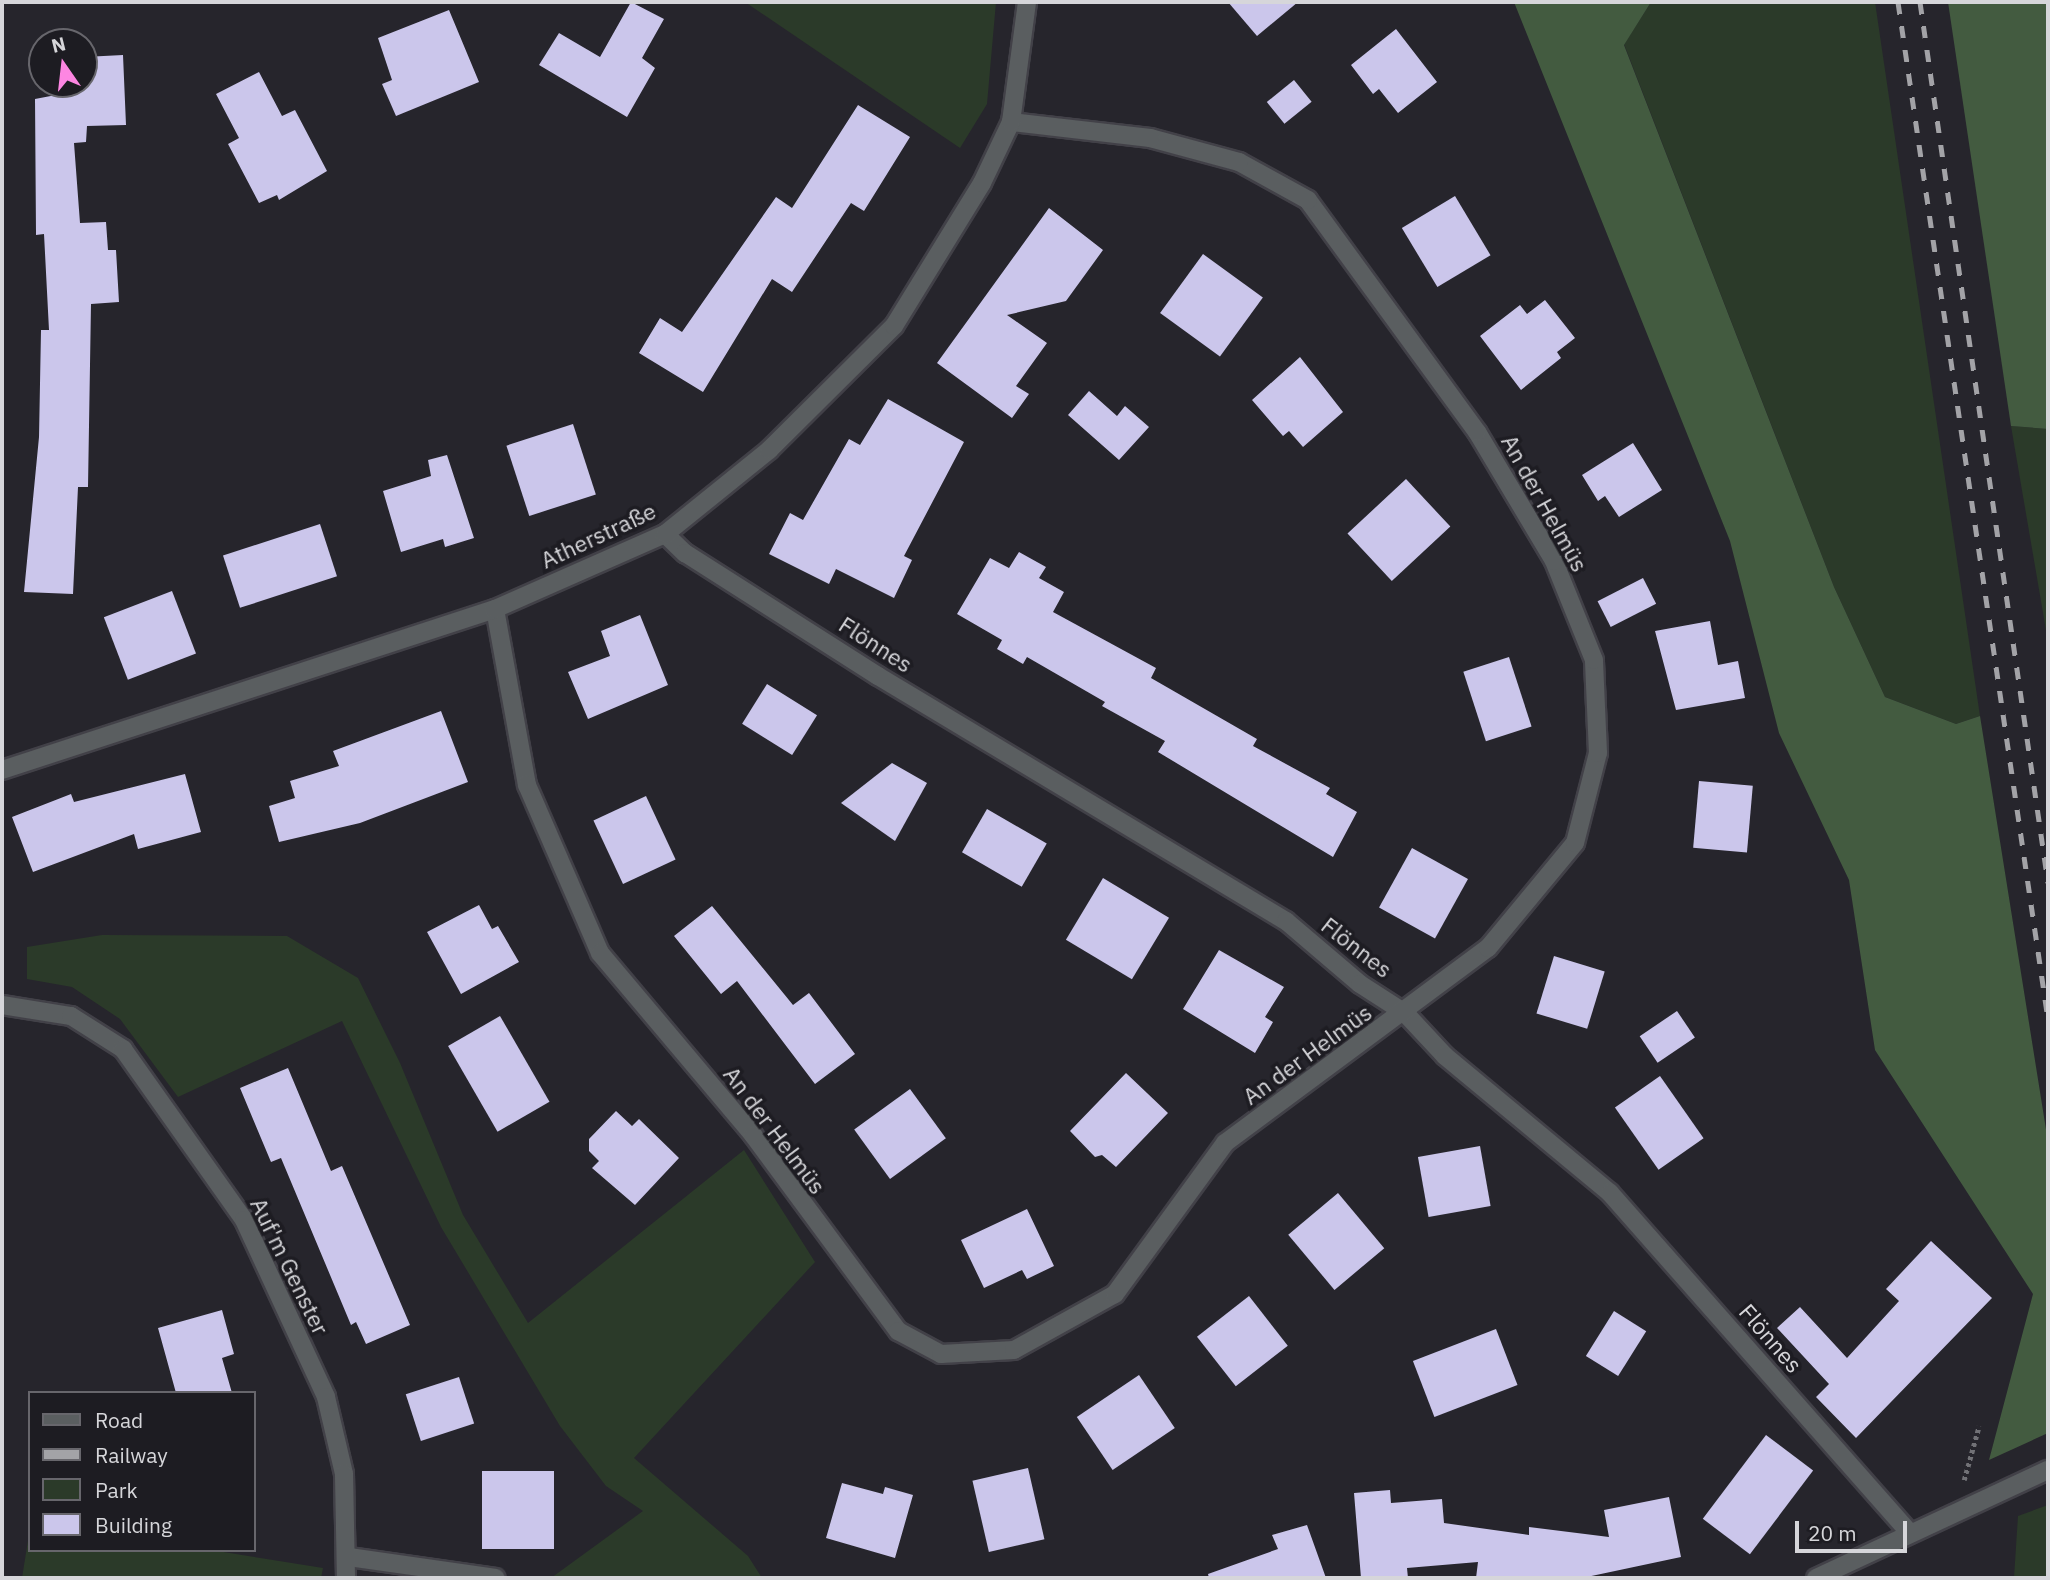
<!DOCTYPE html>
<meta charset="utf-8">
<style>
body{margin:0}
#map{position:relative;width:2050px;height:1580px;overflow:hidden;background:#26252c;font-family:"IBM Plex Sans",sans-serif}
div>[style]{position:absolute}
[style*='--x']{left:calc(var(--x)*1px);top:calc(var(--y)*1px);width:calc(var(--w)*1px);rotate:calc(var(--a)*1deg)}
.green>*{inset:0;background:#2b3a29}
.forest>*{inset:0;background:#435b40}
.building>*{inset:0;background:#cbc6eb;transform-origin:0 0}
.path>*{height:4.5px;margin-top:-2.25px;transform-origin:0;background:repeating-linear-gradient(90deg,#717176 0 3.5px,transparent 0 7px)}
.roads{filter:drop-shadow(2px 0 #424148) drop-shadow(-2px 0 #424148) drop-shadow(0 2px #424148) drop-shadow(0 -2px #424148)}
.lane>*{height:18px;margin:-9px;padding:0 9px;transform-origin:9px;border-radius:9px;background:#5a5e60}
.street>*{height:18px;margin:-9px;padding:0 9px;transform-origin:9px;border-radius:9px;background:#5a5e60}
.rail>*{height:5px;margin-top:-2.5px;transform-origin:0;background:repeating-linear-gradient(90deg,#a3a3a7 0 12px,transparent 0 24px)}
span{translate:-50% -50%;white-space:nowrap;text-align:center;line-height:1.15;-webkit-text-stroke:7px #1d1c22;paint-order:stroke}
.street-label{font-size:23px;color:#d6d6da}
.frame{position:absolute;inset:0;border:4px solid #d6d6da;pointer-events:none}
.legend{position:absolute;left:28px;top:1391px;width:228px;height:161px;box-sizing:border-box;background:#1d1c22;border:2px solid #67666c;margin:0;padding:9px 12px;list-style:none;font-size:21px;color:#d6d6da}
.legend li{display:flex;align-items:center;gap:14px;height:35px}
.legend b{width:35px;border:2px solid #67666c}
.north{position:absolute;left:28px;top:28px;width:70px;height:70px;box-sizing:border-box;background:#1d1c22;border:2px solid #67666c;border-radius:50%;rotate:346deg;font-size:19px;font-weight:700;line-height:28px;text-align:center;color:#d6d6da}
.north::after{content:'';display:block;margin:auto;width:24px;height:32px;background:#fd86e2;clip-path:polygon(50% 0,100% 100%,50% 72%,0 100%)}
.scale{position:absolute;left:1795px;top:1521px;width:112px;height:32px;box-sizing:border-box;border:4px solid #d6d6da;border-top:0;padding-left:9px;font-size:21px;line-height:24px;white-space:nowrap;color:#d6d6da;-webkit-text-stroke:5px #1d1c22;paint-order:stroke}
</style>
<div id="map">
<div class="green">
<div style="clip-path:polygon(745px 2px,996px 2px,987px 104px,960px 148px)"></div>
<div style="clip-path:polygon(1651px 2px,1875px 2px,1980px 716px,1956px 724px,1885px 697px,1834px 587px,1624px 44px)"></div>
<div style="clip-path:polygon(2011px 426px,2048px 429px,2048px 642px)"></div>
<div style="clip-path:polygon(102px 935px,287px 936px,358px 978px,400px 1063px,463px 1215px,528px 1323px,744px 1150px,815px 1262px,634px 1458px,748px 1556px,762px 1578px,551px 1578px,643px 1511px,606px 1486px,560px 1426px,441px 1227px,342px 1021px,178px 1097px,120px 1019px,72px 987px,27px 979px,27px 947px)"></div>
<div style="clip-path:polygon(2048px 1505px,2048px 1578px,2014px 1578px,2018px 1516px)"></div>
<div style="clip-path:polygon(30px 1528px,30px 1550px,211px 1550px,323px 1568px,321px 1578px,22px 1578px)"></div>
</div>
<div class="forest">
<div style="clip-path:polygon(1514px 2px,1651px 2px,1624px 45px,1834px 587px,1885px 697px,1956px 724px,1980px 716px,2048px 1142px,2048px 1433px,1989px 1460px,2033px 1294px,1875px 1050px,1849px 880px,1779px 733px,1730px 541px)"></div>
<div style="clip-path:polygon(1948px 2px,2048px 2px,2048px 429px,2011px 426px)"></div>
</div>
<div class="building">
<div style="clip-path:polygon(631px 2px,664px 19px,642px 58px,655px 68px,627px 117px,539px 65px,559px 33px,600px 57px)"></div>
<div style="clip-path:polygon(1228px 2px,1298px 2px,1257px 36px)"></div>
<div style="clip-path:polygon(449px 10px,479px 82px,396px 116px,382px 84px,392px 80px,378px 38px)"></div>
<div style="clip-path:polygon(1396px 29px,1437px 82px,1398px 113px,1379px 89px,1373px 94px,1351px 65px)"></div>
<div style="clip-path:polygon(123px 55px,126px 125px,87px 126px,86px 142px,74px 143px,80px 223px,106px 222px,108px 250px,116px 250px,119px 302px,91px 304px,88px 487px,78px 487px,73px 594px,24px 592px,39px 437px,41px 330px,49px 330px,44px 234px,36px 235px,35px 99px,82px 90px,84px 57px)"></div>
<div style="clip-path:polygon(259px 72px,282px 116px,295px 110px,327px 171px,279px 200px,277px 195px,259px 203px,228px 144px,239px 138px,216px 94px)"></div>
<div style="left:1294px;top:80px;width:28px;height:35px;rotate:51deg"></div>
<div style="clip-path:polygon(858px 105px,910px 137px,864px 211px,851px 203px,792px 292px,772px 279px,703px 392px,639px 353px,660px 318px,682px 332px,776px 197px,792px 208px)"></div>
<div style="left:1455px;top:196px;width:69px;height:62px;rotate:59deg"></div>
<div style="clip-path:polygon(1049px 208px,1103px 250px,1066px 301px,1007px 315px,1047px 343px,1016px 386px,1029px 394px,1012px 418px,937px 363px)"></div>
<div style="left:1203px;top:254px;width:74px;height:73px;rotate:36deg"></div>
<div style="clip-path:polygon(1545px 300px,1575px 338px,1557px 352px,1561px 358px,1521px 390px,1480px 336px,1520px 305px,1527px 314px)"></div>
<div style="clip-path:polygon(1300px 357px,1343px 412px,1303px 447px,1289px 431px,1283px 436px,1252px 400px)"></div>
<div style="clip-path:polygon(1089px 391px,1117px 416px,1125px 406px,1149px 427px,1119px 460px,1068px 415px)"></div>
<div style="clip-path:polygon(888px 399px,964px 442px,904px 556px,912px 560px,894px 598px,836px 569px,829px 584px,769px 554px,790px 513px,803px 520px,849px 439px,860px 445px)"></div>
<div style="left:573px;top:424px;width:74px;height:70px;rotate:72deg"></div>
<div style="clip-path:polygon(1633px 443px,1662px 490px,1619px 517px,1605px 496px,1598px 501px,1582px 475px)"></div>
<div style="clip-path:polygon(447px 455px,474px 538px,445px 547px,443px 539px,401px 552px,383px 491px,431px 476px,428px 460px)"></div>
<div style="left:1406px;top:479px;width:65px;height:80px;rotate:47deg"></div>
<div style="left:320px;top:524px;width:55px;height:102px;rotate:72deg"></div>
<div style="clip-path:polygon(1019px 552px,1046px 567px,1039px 578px,1064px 592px,1053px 612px,1156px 668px,1151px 678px,1257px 739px,1253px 746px,1330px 788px,1326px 794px,1357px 812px,1333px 857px,1158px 752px,1165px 741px,1102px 706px,1105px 702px,1027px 657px,1023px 664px,997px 649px,1002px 640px,957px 614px,990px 558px,1009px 568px)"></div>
<div style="left:1643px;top:578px;width:29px;height:51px;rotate:63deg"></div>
<div style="left:172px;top:591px;width:67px;height:73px;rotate:69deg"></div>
<div style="clip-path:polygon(640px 615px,668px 685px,588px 719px,568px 672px,610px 656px,601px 631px)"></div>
<div style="clip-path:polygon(1710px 621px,1718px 665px,1738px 661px,1745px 698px,1676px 710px,1655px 631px)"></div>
<div style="left:1509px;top:657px;width:73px;height:48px;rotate:72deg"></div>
<div style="left:767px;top:684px;width:59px;height:47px;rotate:32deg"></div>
<div style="clip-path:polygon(441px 711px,468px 782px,360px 823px,279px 842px,269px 806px,295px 798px,290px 781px,339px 766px,333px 751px)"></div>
<div style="clip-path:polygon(892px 763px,927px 783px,895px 841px,841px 803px)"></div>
<div style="clip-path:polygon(185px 774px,201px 832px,138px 849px,134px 834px,33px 872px,12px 817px,71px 794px,74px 802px)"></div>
<div style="left:1699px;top:781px;width:54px;height:67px;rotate:5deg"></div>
<div style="left:646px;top:796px;width:70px;height:58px;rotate:65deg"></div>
<div style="left:987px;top:809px;width:69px;height:50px;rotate:30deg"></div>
<div style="left:1412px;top:848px;width:64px;height:68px;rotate:29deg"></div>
<div style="left:1103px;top:878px;width:77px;height:72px;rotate:31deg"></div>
<div style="clip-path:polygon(479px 905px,492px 929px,498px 926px,519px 962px,461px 994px,427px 932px)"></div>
<div style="clip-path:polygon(712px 906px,793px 1005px,809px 993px,855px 1054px,815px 1084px,737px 981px,721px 994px,674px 936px)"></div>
<div style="clip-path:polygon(1219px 950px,1284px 987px,1265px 1017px,1273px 1022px,1255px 1053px,1183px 1009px)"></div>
<div style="left:1554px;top:956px;width:53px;height:60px;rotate:17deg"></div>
<div style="left:1677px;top:1011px;width:32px;height:45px;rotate:56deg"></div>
<div style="left:500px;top:1016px;width:99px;height:60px;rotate:60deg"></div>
<div style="clip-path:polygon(288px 1068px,331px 1171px,342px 1166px,410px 1325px,366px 1344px,356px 1322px,351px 1325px,281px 1158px,271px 1162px,240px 1088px)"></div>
<div style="clip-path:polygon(1126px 1073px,1168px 1113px,1116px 1167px,1102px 1155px,1095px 1157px,1070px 1131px)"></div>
<div style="left:1660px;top:1076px;width:76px;height:55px;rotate:55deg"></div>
<div style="left:910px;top:1089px;width:61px;height:69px;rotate:54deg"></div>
<div style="clip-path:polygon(616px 1111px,632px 1126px,639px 1119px,679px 1158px,635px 1205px,592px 1168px,599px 1161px,589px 1151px,589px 1139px)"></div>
<div style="left:1480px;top:1146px;width:61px;height:63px;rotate:80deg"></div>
<div style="left:1338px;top:1193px;width:72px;height:65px;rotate:50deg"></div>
<div style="clip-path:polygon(1027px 1209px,1054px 1266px,1027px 1279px,1022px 1270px,984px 1288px,961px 1240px)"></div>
<div style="clip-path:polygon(1931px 1241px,1992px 1298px,1856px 1438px,1816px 1397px,1829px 1384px,1777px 1328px,1800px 1307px,1847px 1358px,1899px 1301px,1886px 1289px)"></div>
<div style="left:1249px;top:1296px;width:63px;height:66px;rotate:52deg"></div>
<div style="clip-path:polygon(222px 1310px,234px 1354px,222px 1358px,232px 1393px,176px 1393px,158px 1328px)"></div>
<div style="left:1614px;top:1311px;width:38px;height:53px;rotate:32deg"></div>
<div style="left:1496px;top:1329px;width:60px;height:89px;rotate:69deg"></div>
<div style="left:1139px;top:1375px;width:64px;height:75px;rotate:56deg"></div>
<div style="left:459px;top:1377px;width:49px;height:56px;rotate:72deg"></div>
<div style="left:1766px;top:1435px;width:59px;height:105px;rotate:37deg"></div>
<div style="left:1028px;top:1468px;width:73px;height:57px;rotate:77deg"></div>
<div style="left:482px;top:1471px;width:72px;height:78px"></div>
<div style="clip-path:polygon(842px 1483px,883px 1494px,885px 1487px,913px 1495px,895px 1558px,826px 1538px)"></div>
<div style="clip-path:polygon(1390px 1490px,1391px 1503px,1442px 1499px,1444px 1523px,1529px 1535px,1529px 1527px,1609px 1537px,1604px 1510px,1669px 1497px,1681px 1557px,1582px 1578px,1476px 1578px,1478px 1562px,1407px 1568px,1408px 1578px,1361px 1578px,1354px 1493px)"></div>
<div style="clip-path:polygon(1307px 1525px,1326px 1578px,1209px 1578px,1208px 1574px,1278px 1549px,1272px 1535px)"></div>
</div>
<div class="path">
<div style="--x:1964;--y:1480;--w:56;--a:-74.5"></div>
</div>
<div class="roads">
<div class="lane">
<div style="--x:349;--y:1557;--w:148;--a:8.1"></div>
</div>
<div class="street">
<div style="--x:665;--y:534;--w:28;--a:44"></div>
<div style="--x:685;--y:553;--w:229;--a:32.5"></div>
<div style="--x:878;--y:676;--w:476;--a:31"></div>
<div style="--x:1286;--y:921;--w:97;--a:40.4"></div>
<div style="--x:1360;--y:984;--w:54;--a:32.8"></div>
<div style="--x:1405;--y:1013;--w:59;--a:47.1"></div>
<div style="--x:1445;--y:1056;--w:214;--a:39.7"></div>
<div style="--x:1610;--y:1193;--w:453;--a:48.6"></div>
<div style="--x:495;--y:609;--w:179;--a:79.7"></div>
<div style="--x:527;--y:785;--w:183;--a:66.5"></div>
<div style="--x:600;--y:953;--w:238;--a:49.9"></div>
<div style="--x:753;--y:1135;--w:244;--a:53.5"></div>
<div style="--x:898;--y:1331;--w:49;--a:28.1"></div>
<div style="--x:941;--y:1354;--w:73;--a:-3.1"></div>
<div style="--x:1014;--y:1350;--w:115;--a:-29"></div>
<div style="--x:1115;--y:1294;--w:187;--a:-53.9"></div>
<div style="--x:1225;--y:1143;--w:327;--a:-36.6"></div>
<div style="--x:1488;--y:948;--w:136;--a:-50.4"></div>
<div style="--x:1575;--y:843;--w:93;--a:-75.7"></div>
<div style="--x:1598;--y:753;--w:93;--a:-92.5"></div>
<div style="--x:1594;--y:660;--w:107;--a:-112"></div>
<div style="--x:1554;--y:561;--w:150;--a:-120.8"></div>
<div style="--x:1477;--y:432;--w:287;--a:-126.1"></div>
<div style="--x:1308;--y:200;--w:79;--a:-151.2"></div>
<div style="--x:1239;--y:162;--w:92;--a:-164.9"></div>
<div style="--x:1150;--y:138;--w:140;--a:-173.4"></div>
<div style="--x:2;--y:770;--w:519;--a:-18.09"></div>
<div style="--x:495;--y:609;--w:186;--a:-23.8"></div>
<div style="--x:665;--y:534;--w:134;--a:-38.9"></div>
<div style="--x:769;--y:450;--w:176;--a:-44.8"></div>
<div style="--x:894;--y:326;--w:168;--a:-58.4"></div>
<div style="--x:982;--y:183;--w:68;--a:-64.6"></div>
<div style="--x:1011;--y:122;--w:121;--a:-82.4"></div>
<div style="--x:2;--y:1005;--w:70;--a:9.1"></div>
<div style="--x:71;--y:1016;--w:62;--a:32.4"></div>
<div style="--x:123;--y:1049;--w:209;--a:54.7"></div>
<div style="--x:244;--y:1220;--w:195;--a:65.1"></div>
<div style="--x:326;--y:1397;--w:79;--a:76.8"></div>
<div style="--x:344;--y:1474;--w:104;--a:88.9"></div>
<div style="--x:1816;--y:1578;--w:256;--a:-25"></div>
</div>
</div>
<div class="rail">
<div style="--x:1898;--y:2;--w:1028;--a:81.61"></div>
<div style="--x:1920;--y:2;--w:890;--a:81.73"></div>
</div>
<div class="street-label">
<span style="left:1545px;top:503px;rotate:61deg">An der Helmüs</span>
<span style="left:598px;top:535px;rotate:-25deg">Atherstraße</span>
<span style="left:876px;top:644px;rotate:33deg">Flönnes</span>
<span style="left:1357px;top:947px;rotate:38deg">Flönnes</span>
<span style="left:1307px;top:1054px;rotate:-36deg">An der Helmüs</span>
<span style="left:775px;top:1130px;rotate:53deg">An der Helmüs</span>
<span style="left:290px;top:1266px;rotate:64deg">Auf'm Genster</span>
<span style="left:1771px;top:1338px;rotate:49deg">Flönnes</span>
</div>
<div class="frame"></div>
<ul class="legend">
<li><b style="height:9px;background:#5a5e60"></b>Road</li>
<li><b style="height:9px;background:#a3a3a7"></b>Railway</li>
<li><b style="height:19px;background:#2b3a29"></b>Park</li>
<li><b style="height:19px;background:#cbc6eb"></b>Building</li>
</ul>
<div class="north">N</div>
<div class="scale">20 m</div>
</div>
